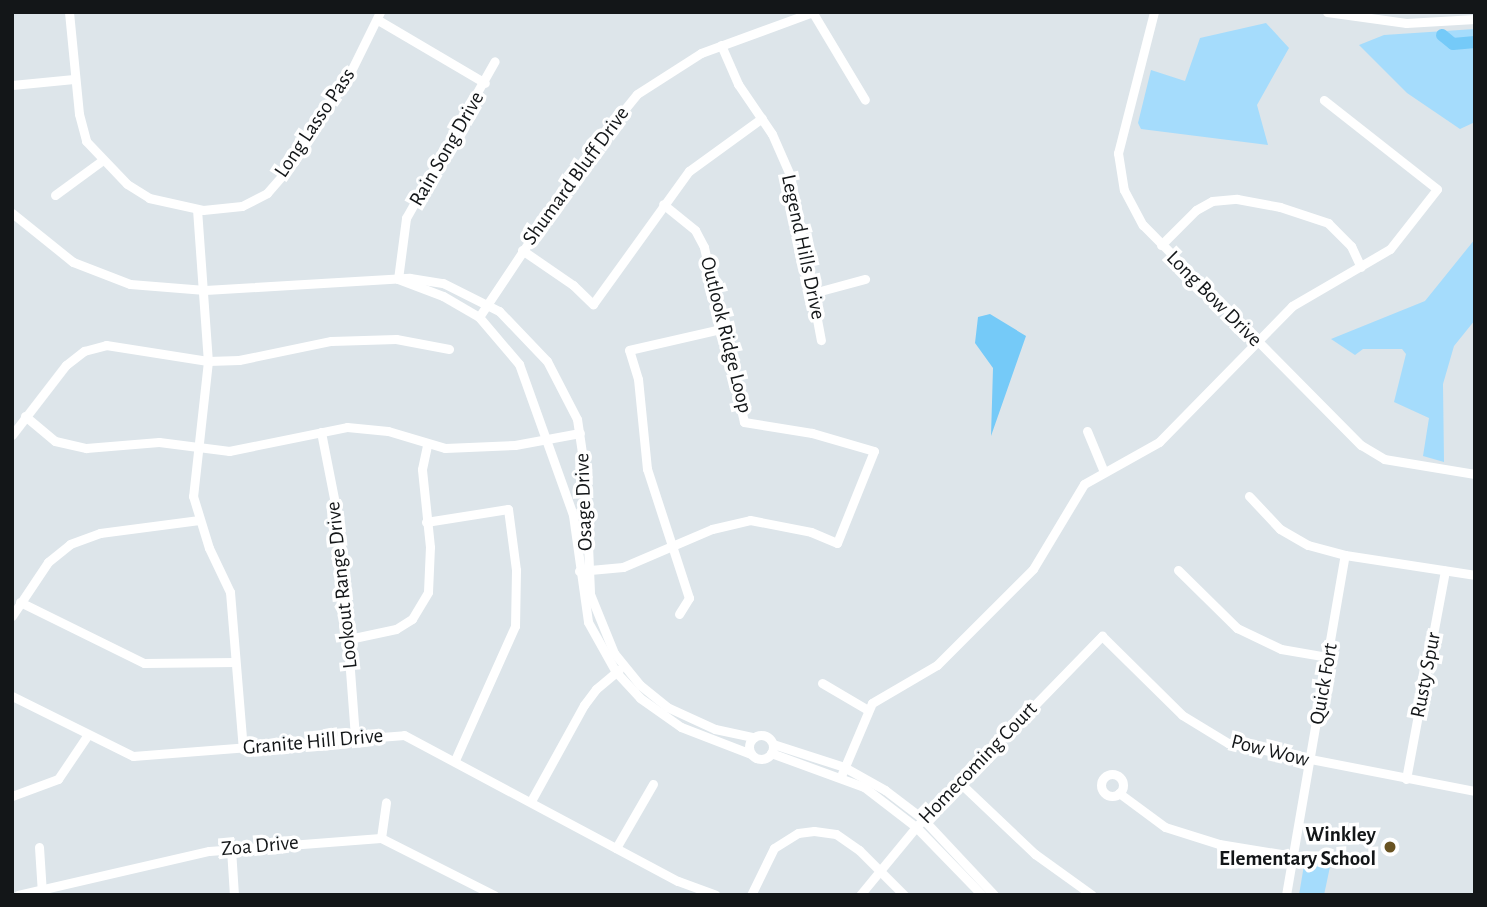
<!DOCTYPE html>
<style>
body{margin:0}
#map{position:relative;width:1487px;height:907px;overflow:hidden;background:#dde5ea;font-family:"Alegreya Sans",sans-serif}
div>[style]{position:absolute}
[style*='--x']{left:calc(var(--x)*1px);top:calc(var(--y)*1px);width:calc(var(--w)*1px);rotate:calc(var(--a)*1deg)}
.green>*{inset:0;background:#a5dcfc}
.water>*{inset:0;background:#75caf8}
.river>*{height:12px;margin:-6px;padding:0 6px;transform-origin:6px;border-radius:6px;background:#75caf8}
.minor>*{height:9px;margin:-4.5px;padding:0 4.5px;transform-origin:4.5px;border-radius:4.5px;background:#fff}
.minor>.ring{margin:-4.5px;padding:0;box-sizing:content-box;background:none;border:9px solid #fff;border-radius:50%}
.dots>*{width:19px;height:19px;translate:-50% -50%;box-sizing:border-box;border:4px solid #fff;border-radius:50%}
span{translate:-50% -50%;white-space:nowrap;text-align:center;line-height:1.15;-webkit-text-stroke:7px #fff;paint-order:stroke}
.street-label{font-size:21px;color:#131618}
.poi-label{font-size:21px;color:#131618;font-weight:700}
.right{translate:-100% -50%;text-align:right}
.frame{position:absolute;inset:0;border:14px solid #131618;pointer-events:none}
</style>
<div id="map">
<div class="green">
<div style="clip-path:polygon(1266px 23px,1289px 48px,1257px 105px,1268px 145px,1141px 129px,1138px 123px,1151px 70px,1185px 81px,1200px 38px)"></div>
<div style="clip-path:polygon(1475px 29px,1475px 122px,1460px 129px,1407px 93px,1359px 45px,1384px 35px)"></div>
<div style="clip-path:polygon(1475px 239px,1475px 320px,1454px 346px,1443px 384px,1444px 462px,1423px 456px,1429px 418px,1394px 402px,1406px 354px,1402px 349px,1363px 349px,1355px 355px,1331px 339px,1425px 301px)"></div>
<div style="clip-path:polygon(1305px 859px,1331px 862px,1324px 895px,1299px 895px)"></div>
</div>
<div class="water">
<div style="clip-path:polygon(990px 314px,1026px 336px,991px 436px,993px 368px,975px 343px,978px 317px)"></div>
</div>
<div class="river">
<div style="--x:1442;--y:35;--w:14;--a:39"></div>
<div style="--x:1453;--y:44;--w:22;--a:-5"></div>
</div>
<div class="minor">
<div style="--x:69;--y:12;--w:102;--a:84.4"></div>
<div style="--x:79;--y:114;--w:28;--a:75"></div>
<div style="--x:86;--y:141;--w:59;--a:46.4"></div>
<div style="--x:127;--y:184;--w:26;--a:32"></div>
<div style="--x:149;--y:198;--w:55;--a:12.5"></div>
<div style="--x:203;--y:210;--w:39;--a:-6"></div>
<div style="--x:242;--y:206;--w:28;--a:-27"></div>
<div style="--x:267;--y:193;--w:41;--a:-48.9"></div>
<div style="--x:294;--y:162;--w:107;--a:-57.9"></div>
<div style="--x:351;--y:71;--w:66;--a:-63.8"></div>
<div style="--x:1154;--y:12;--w:146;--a:104.3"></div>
<div style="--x:1118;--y:153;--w:37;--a:81"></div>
<div style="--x:1124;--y:190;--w:40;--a:62"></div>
<div style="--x:1143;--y:225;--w:310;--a:45.3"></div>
<div style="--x:1361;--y:445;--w:27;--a:31"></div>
<div style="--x:1384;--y:459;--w:92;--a:9.4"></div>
<div style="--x:1327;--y:12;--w:80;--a:7.9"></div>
<div style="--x:1406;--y:23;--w:69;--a:-3.3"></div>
<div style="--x:813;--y:13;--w:101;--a:59.1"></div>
<div style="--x:378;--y:20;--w:124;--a:30.5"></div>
<div style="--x:721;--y:45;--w:43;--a:66.4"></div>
<div style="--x:738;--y:84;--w:60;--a:55.8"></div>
<div style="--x:772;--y:134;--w:45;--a:66.3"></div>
<div style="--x:790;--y:175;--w:168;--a:79.4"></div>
<div style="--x:12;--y:85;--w:62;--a:-5.5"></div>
<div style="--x:55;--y:195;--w:59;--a:-36.1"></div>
<div style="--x:197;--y:209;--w:152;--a:85.9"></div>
<div style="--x:208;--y:361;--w:136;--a:96.3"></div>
<div style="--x:193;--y:496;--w:54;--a:72.9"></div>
<div style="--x:209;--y:548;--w:49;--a:64.5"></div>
<div style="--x:230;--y:592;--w:158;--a:85.3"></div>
<div style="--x:12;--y:213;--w:78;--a:38.8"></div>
<div style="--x:73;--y:262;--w:61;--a:21.1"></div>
<div style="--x:130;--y:284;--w:75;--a:4.6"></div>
<div style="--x:205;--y:290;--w:205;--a:-3.4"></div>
<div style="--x:410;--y:278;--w:33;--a:9"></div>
<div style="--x:443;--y:283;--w:63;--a:26.6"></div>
<div style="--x:499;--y:311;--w:69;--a:46.2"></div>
<div style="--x:547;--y:361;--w:65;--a:62.7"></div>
<div style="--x:577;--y:419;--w:55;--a:81.6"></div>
<div style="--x:585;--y:473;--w:121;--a:87.6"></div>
<div style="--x:590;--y:594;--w:64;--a:67.9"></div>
<div style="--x:614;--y:653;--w:41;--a:50.9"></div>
<div style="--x:640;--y:685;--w:35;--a:39"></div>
<div style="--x:667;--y:707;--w:53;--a:24.6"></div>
<div style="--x:715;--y:729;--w:40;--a:12"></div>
<div style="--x:1161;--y:245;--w:49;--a:-45"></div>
<div style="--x:1196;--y:210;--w:18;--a:-29"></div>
<div style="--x:1212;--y:201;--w:25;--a:-5"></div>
<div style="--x:1237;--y:199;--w:44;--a:10.5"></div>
<div style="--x:1280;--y:207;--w:51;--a:18.4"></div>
<div style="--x:1328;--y:223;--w:33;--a:45"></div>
<div style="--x:1351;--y:246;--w:23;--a:65"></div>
<div style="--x:522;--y:250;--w:62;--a:34.5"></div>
<div style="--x:573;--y:285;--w:28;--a:44"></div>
<div style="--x:593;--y:304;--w:164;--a:-54.2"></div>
<div style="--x:689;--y:171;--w:90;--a:-36"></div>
<div style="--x:398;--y:279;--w:48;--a:20.7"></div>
<div style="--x:443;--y:296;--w:42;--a:30.3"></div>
<div style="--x:479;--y:317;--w:62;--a:49.6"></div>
<div style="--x:519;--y:364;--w:160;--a:70.3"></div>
<div style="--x:573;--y:515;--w:108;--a:82"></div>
<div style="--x:588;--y:622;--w:57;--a:60.8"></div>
<div style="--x:616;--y:672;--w:35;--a:47"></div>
<div style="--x:640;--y:698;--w:50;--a:35.3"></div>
<div style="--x:681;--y:727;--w:75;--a:21.1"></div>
<div style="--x:398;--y:279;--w:62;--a:-82.5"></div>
<div style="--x:406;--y:218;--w:180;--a:-60.5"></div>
<div style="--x:813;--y:293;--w:54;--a:-15.1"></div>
<div style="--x:479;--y:317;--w:191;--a:-56.3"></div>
<div style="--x:585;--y:158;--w:82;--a:-50.9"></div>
<div style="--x:637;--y:94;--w:76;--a:-32.6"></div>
<div style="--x:701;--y:53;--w:119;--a:-20.1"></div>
<div style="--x:25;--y:416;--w:39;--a:40"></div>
<div style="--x:55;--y:441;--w:32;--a:13"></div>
<div style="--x:86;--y:448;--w:73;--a:-4.7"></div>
<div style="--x:159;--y:442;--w:71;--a:7.3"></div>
<div style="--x:229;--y:451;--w:120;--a:-11.5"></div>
<div style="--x:347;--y:427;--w:41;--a:5.6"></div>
<div style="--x:388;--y:431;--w:59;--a:16.6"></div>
<div style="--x:445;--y:448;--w:70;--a:-2.5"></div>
<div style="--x:515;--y:445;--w:66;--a:-10.5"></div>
<div style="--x:1087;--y:431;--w:44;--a:67.5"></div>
<div style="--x:321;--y:432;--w:94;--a:78.9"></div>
<div style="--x:339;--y:524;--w:215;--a:85.7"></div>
<div style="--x:12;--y:435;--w:88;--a:-52.4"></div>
<div style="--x:66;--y:365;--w:23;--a:-38"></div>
<div style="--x:84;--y:351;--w:23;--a:-15"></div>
<div style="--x:106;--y:345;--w:103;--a:8.9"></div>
<div style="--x:208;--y:361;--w:31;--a:-2"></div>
<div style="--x:239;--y:360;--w:94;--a:-11.7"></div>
<div style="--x:331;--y:341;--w:65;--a:-1.8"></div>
<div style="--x:396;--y:339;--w:54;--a:10.7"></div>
<div style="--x:1249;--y:496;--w:45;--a:46.8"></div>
<div style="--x:1280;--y:529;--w:32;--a:30"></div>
<div style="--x:1308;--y:545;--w:38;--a:15"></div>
<div style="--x:1345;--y:555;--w:132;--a:8.7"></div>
<div style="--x:426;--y:522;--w:83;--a:-9"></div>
<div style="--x:508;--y:509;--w:62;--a:82.5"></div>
<div style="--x:516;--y:570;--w:56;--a:91"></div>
<div style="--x:515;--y:626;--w:147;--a:114.1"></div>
<div style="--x:1178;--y:570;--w:83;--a:44.5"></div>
<div style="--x:1237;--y:628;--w:49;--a:25.5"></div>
<div style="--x:1281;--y:649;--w:48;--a:9.7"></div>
<div style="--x:579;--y:571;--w:44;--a:-5.2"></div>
<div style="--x:623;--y:567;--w:97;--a:-23.1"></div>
<div style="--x:712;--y:529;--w:39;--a:-13"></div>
<div style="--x:750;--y:520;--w:62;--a:11.1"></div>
<div style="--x:811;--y:532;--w:28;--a:23"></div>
<div style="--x:837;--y:543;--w:99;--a:-68.1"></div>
<div style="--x:874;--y:451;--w:65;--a:-163.8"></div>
<div style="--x:812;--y:433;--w:69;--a:-170.8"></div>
<div style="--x:744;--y:422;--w:180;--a:-102.9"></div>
<div style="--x:704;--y:247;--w:19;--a:-118"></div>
<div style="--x:695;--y:230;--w:41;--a:-140.9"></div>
<div style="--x:20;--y:602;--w:138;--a:26.2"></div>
<div style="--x:144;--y:663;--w:91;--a:-0.6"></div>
<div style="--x:679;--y:614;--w:19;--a:-58"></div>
<div style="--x:689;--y:598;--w:136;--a:-108"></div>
<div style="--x:647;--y:469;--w:90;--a:-95.7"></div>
<div style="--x:638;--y:379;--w:30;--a:-107"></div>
<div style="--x:629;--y:350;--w:98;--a:-12.9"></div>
<div style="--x:12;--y:616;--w:65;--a:-56.3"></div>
<div style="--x:48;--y:562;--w:28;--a:-39"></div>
<div style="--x:70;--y:544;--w:32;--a:-20"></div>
<div style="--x:100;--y:533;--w:100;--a:-7.5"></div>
<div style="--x:349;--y:639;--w:48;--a:-12"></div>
<div style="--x:396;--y:629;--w:19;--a:-32"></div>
<div style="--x:412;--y:619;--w:31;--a:-59"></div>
<div style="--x:428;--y:592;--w:45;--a:-87.5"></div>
<div style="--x:430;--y:547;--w:78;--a:-95.9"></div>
<div style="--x:422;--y:469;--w:25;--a:-78"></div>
<div style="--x:822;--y:683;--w:53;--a:30.4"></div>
<div style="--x:12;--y:696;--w:135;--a:26.4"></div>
<div style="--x:133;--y:756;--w:272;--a:-4.4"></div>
<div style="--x:404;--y:735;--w:310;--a:28.1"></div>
<div style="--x:678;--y:881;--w:40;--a:20.2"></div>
<div class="ring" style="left:749px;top:735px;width:15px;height:15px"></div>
<div style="--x:773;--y:744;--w:75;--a:17.9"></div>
<div style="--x:844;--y:767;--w:47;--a:29.3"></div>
<div style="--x:885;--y:790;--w:48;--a:37.3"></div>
<div style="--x:923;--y:819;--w:104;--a:46.9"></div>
<div style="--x:771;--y:753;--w:99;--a:20.1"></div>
<div style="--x:864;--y:787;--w:66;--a:37.6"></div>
<div style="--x:916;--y:827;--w:95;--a:45.9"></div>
<div class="ring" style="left:1101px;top:774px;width:13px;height:13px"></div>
<div style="--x:841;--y:776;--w:79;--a:-67"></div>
<div style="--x:872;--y:703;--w:75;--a:-30.3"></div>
<div style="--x:937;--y:665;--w:136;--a:-45"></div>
<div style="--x:1033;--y:569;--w:99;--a:-59"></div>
<div style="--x:1084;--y:484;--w:86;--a:-29.2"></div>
<div style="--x:1159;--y:442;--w:190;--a:-45.6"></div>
<div style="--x:1292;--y:306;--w:113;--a:-30.2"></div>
<div style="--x:1390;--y:249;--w:76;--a:-51.9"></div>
<div style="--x:1437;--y:189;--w:144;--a:-141.8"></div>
<div style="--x:1406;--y:779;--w:212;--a:-79.4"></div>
<div style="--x:959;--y:782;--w:105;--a:43.5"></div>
<div style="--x:1035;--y:854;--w:70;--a:35.7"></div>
<div style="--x:1119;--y:793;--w:57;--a:36.5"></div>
<div style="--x:1165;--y:827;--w:57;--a:17.5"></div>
<div style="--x:1219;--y:844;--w:75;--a:9.2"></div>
<div style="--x:12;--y:796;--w:49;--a:-20.3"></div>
<div style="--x:58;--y:779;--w:52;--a:-56"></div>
<div style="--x:531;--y:801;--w:110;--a:-61.1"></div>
<div style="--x:584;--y:705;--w:20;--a:-53"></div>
<div style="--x:596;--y:689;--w:30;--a:-40"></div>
<div style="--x:381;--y:838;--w:36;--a:-82"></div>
<div style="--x:39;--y:847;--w:46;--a:86.3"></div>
<div style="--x:616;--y:848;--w:74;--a:-60"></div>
<div style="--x:231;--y:849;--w:46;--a:86.3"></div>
<div style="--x:18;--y:895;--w:196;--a:-13"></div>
<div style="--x:209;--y:851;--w:172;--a:-4.3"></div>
<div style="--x:381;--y:838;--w:127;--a:26.8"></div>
<div style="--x:751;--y:895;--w:52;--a:-63.9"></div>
<div style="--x:774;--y:848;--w:28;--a:-32"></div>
<div style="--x:798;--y:833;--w:16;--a:-7"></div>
<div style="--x:814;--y:831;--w:22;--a:8"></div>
<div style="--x:836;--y:834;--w:28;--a:35"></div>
<div style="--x:859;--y:850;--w:64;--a:45"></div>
<div style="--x:860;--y:895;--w:88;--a:-50.5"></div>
<div style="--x:916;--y:827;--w:267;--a:-45.8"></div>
<div style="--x:1102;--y:636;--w:112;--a:44.6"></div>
<div style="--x:1182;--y:715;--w:54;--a:31.3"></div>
<div style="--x:1228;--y:743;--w:252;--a:11"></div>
<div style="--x:1286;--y:895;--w:345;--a:-80.2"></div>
</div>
<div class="dots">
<div style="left:1390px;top:847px;background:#695322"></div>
</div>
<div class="street-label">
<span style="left:315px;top:123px;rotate:-56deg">Long Lasso Pass</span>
<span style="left:447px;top:149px;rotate:-60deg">Rain Song Drive</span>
<span style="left:576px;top:176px;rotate:-54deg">Shumard Bluff Drive</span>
<span style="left:803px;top:247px;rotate:78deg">Legend Hills Drive</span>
<span style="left:1214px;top:299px;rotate:45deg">Long Bow Drive</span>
<span style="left:726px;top:335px;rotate:76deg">Outlook Ridge Loop</span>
<span style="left:584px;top:502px;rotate:-92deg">Osage Drive</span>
<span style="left:342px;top:585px;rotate:-96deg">Lookout Range Drive</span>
<span style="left:1426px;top:675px;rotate:-79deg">Rusty Spur</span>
<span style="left:1324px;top:684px;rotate:-80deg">Quick Fort</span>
<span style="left:313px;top:742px;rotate:-5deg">Granite Hill Drive</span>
<span style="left:1270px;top:751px;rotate:14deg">Pow Wow</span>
<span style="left:978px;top:763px;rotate:-46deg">Homecoming Court</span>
<span style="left:260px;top:846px;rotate:-5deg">Zoa Drive</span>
</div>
<div class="poi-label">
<span class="right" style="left:1376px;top:847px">Winkley<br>Elementary School</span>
</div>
<div class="frame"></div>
</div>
